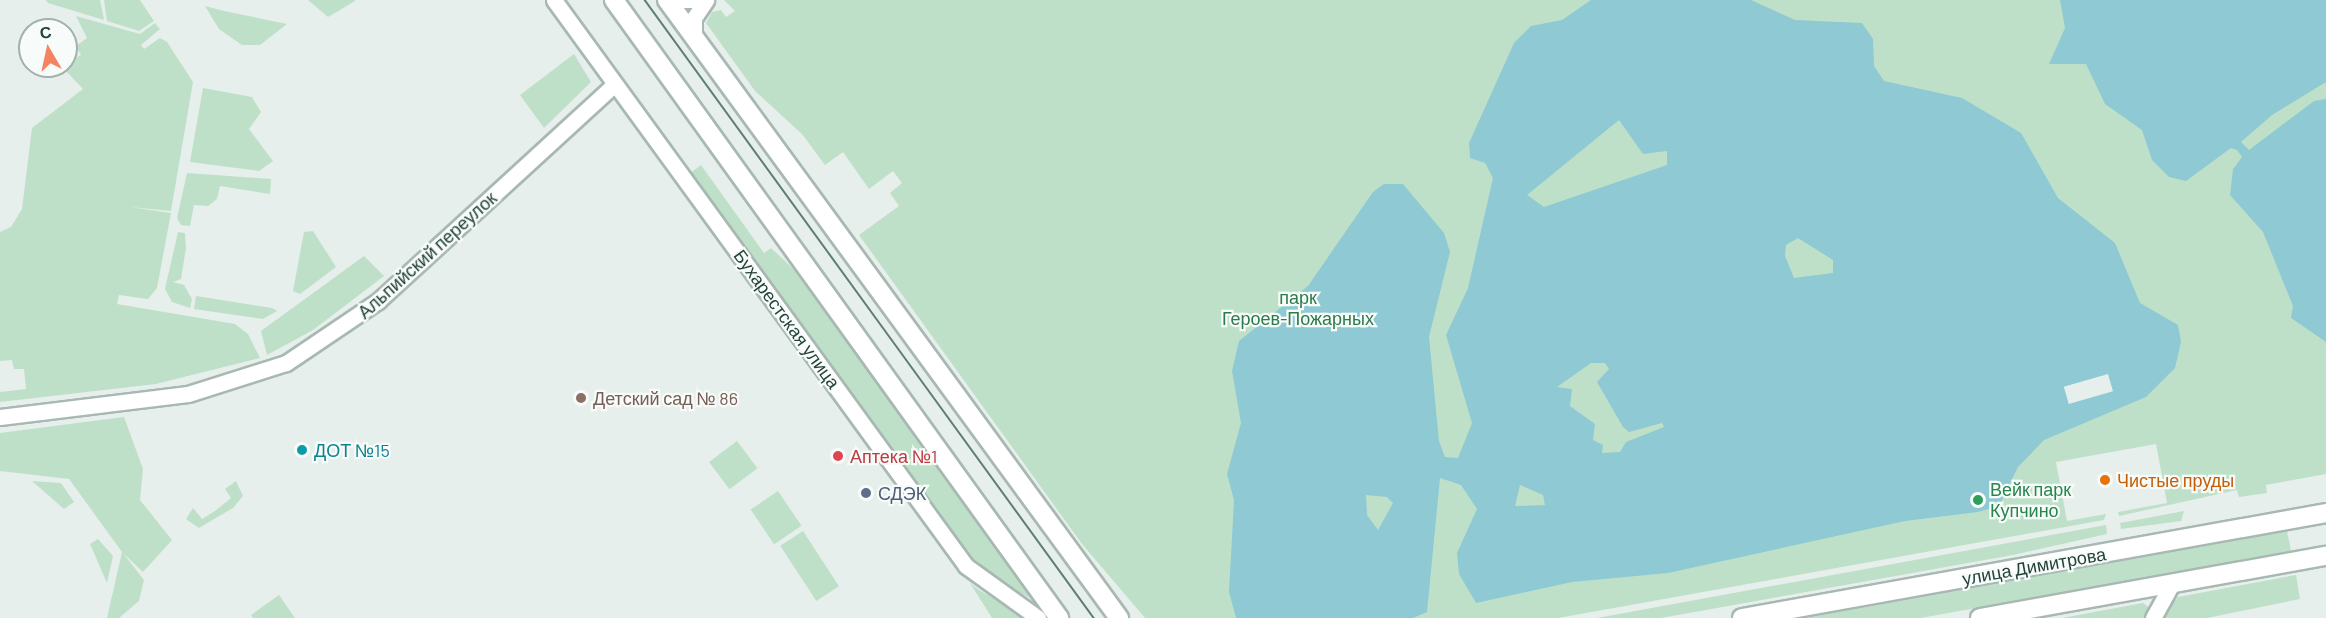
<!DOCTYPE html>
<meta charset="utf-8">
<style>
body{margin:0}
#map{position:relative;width:2326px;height:618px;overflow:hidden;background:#e6efeb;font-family:Barlow,sans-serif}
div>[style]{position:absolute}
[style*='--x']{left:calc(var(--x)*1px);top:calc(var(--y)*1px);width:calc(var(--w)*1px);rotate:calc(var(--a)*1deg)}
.green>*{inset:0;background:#bfe0c8;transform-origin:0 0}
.water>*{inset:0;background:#8ec9d4}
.pier>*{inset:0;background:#e6efeb;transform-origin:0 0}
.roads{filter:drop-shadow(2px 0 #a8b8b2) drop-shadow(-2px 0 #a8b8b2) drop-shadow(0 2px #a8b8b2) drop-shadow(0 -2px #a8b8b2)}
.minor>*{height:15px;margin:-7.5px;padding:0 7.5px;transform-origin:7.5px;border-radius:7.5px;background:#fff}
.tertiary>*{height:18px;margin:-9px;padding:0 9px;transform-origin:9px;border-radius:9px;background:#fff}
.secondary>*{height:18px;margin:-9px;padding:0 9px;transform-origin:9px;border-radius:9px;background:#fff}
.tram>*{height:1.5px;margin:-0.75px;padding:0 0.75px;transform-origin:0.75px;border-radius:0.75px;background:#5f7d75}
.dots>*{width:16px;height:16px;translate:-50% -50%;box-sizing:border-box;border:3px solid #f7fbf9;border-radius:50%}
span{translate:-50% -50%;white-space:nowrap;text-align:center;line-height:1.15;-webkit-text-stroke:4.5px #f7fbf9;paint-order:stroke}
.street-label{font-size:18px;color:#24423a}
.park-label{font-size:18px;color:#2d7a4b}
.education-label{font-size:18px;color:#785e54}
.left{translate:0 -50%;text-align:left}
.culture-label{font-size:18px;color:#0d838f}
.health-label{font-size:18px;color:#be3a42}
.food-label{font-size:18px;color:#c56008}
.leisure-label{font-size:18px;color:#27864d}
.service-label{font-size:18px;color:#4e5e75}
.north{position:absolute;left:18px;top:18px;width:60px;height:60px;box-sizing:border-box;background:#f7fbf9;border:2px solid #a3b1ad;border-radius:50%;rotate:351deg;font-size:16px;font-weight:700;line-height:24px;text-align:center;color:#24423a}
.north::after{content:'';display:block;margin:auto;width:21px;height:27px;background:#f4845f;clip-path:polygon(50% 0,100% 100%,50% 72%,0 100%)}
</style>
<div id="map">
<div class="green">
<div style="clip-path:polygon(46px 0,100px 0,104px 20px,48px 3px)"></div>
<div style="clip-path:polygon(104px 0,140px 0,154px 21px,139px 31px,107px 21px)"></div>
<div style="clip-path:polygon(308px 0,355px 0,355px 1px,328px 17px)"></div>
<div style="clip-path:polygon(724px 0,2326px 0,2326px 474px,2266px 485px,2267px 493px,2239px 497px,2237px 490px,2119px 516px,2118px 512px,2167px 503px,2156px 444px,2056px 462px,2067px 521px,2106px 514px,2104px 520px,1558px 618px,1145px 618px,1082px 544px,859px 235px,899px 206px,890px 193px,902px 183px,893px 171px,869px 189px,843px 152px,825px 165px,802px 134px,755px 91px,706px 23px,712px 12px,721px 10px,726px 17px,735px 11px)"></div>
<div style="clip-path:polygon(205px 6px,224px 11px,287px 24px,260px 45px,242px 45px,219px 29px)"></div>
<div style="clip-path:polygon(76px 16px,140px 34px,155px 23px,160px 29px,141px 45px,144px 49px,160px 38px,167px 42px,193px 82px,171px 211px,130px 207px,171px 213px,157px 288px,148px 299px,119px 295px,117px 304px,235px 324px,248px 334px,260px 358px,156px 384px,0 402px,0 392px,26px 389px,24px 369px,14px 369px,12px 360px,0 361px,0 232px,11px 227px,22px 209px,32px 128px,83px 89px,61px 66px,81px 55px,76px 46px,87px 38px)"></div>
<div style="clip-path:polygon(574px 54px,591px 82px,544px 128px,520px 95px)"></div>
<div style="clip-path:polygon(203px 88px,252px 97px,261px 112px,249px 129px,273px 161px,259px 171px,190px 162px)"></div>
<div style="clip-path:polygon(701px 165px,764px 253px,771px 248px,801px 276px,1032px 599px,976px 568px,689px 174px)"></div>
<div style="clip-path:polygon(187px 173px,271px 179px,270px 194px,220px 186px,217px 199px,208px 206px,194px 205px,190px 226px,181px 225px,177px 218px)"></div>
<div style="clip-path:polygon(313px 231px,336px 267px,300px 294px,293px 291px,304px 232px)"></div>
<div style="clip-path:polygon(178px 232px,185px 233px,186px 248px,181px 279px,173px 282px,184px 285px,192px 299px,190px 308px,172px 302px,165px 289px)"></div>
<div style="clip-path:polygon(364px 256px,384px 276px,313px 330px,267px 355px,261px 331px)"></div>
<div style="clip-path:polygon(196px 296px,272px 308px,277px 311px,263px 319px,194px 309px)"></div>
<div style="clip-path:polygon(124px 417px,143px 469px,140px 500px,172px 540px,143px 572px,123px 553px,144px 580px,139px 601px,119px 618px,107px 618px,122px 552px,69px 479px,0 471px,0 433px)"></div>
<div style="left:737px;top:441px;width:34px;height:35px;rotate:53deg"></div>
<div style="clip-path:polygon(32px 481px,61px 483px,74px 502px,64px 509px)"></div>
<div style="clip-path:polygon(236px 481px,243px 496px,233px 508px,199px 528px,186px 519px,193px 508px,202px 519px,215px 511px,231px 498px,225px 489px)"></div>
<div style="left:778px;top:491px;width:42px;height:33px;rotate:56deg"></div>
<div style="clip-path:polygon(2184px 511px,2181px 521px,2121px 529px,2120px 523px)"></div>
<div style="clip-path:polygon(2106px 525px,2107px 534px,2013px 555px,1661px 618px,1597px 618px)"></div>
<div style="left:803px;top:531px;width:66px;height:27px;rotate:57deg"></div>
<div style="clip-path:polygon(2287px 531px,2291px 551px,1921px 618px,1805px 618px)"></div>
<div style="clip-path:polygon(98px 539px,113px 556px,107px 583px,90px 544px)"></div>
<div style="clip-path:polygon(2296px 575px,2300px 599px,2207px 618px,2161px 618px,2178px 597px)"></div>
<div style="clip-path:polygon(970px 583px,979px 590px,1028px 618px,992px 618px)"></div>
<div style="clip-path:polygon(279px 595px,295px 618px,253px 618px,251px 615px)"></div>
<div style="clip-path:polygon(2143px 603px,2150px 608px,2144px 618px,2062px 618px)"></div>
</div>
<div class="water">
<div style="clip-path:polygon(evenodd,1591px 0,1751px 0,1795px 20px,1862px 23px,1873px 39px,1874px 66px,1884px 81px,1962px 98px,2021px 133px,2058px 198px,2115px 243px,2140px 303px,2178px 325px,2181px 342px,2175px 368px,2146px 397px,2044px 440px,2018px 467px,1999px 506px,1978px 512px,1905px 521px,1668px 573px,1572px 582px,1476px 603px,1459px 574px,1457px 553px,1477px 509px,1461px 485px,1440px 478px,1427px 612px,1413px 618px,1236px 618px,1229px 592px,1234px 500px,1227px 474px,1241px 423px,1232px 371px,1239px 341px,1308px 286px,1373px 192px,1384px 184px,1403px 184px,1444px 233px,1450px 252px,1429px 337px,1439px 441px,1445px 457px,1458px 458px,1472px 423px,1446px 335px,1468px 288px,1493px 178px,1485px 163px,1470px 158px,1469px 143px,1514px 43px,1531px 26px,1562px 20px,1591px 0,1619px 120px,1643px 154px,1667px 151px,1667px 165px,1544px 207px,1527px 195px,1619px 120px,1591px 0,1798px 238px,1833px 260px,1833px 273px,1794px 278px,1785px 256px,1786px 245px,1798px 238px,1591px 0,1591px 363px,1605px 363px,1609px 369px,1597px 382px,1623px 427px,1629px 432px,1662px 423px,1664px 427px,1626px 442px,1620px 452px,1602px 453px,1603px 445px,1593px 440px,1595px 424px,1570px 406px,1572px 389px,1557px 387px,1591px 363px,1591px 0,1520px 485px,1543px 495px,1545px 505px,1515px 506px,1520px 485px,1591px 0,1366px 495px,1387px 497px,1393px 503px,1378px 530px,1367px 515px,1366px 495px)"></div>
<div style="clip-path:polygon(2060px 0,2326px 0,2326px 82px,2272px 115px,2241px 142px,2249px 150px,2314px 101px,2326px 99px,2326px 342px,2291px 318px,2293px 306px,2263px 232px,2230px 195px,2233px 169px,2242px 157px,2237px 150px,2231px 148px,2186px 181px,2169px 177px,2152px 160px,2142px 130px,2105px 104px,2086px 64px,2049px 64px,2065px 28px)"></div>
</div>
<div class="pier">
<div style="left:2108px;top:374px;width:18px;height:46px;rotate:74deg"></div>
</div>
<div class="roads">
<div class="minor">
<div style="--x:554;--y:0;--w:700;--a:53.95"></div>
<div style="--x:966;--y:566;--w:89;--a:35.8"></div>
<div style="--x:682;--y:0;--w:14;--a:0"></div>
<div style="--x:694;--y:38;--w:20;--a:-90"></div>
<div style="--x:694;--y:18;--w:22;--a:-56"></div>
<div style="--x:0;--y:417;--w:189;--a:-7"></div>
<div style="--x:188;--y:394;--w:103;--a:-17.6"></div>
<div style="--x:286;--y:363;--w:111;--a:-34"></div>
<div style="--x:378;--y:301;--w:321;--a:-42.5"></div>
<div style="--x:2153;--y:618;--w:39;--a:-61"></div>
</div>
<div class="tertiary">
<div style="--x:1742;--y:618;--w:593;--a:-10.19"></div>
<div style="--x:1980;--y:618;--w:352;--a:-10.2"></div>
</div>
<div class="secondary">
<div style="--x:614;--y:0;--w:762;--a:54.24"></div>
<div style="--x:667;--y:0;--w:766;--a:53.82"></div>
</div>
</div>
<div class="tram">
<div style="--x:645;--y:0;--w:764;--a:54"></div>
</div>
<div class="dots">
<div style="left:581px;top:398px;background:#8d6e63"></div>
<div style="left:302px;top:450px;background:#0f9aa8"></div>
<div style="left:838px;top:456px;background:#e0444e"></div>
<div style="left:2105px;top:480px;background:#e8710a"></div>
<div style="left:866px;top:493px;background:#5c6f8a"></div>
<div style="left:1978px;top:500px;background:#2e9e5b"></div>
</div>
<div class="street-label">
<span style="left:427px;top:255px;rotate:-42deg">Альпийский переулок</span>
<span style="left:787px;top:319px;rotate:54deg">Бухарестская улица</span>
<span style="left:2034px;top:566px;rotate:-10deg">улица Димитрова</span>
</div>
<div class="park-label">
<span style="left:1298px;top:308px">парк<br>Героев-Пожарных</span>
</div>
<div class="education-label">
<span class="left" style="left:593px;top:398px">Детский сад № 86</span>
</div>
<div class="culture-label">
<span class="left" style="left:314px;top:450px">ДОТ №15</span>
</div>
<div class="health-label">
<span class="left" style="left:850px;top:456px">Аптека №1</span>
</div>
<div class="food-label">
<span class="left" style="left:2117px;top:480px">Чистые пруды</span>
</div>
<div class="leisure-label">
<span class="left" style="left:1990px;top:500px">Вейк парк<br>Купчино</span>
</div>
<div class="service-label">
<span class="left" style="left:878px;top:493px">СДЭК</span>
</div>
<div class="north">С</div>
</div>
